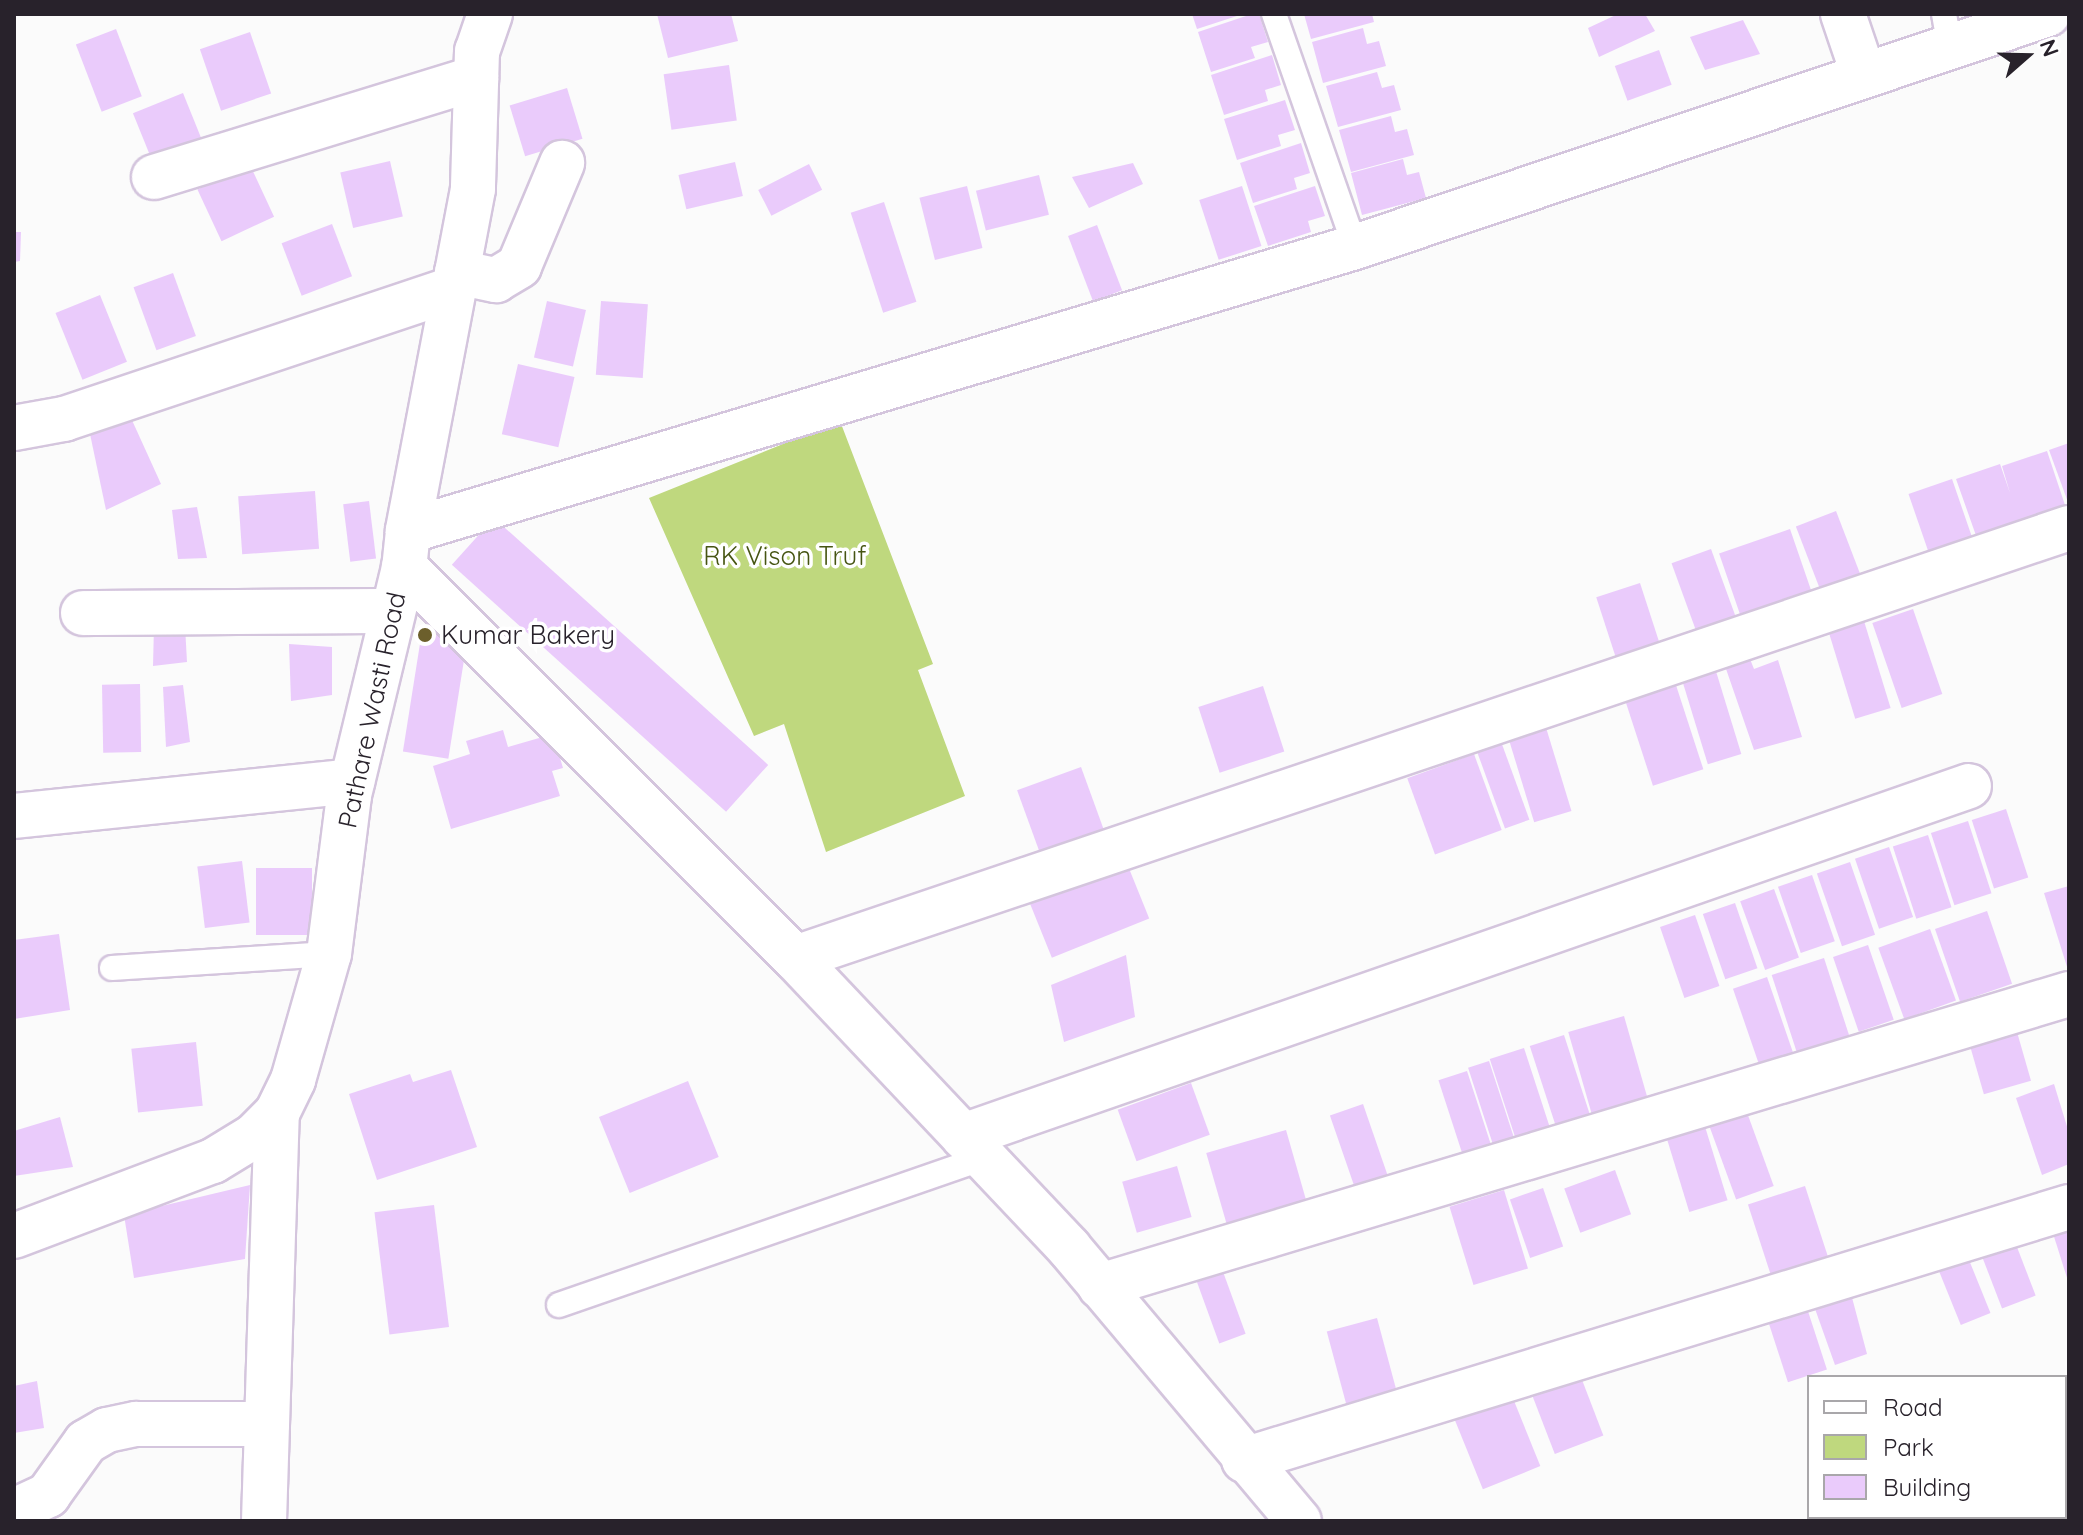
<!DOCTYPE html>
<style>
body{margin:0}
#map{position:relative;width:2083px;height:1535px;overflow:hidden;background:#fbfbfb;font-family:Quicksand,sans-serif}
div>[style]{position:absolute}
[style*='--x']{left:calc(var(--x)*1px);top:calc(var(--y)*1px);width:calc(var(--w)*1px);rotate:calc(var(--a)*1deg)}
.green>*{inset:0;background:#bfd87e}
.building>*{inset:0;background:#eacbfb;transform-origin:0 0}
.roads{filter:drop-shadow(2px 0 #d4c5dd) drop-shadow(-2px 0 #d4c5dd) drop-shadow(0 2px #d4c5dd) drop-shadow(0 -2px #d4c5dd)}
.service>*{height:24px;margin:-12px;padding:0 12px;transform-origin:12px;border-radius:12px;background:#fff}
.minor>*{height:44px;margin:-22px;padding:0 22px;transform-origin:22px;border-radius:22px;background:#fff}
.tertiary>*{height:44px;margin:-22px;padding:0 22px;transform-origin:22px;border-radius:22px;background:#fff}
.dots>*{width:22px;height:22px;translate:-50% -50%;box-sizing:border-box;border:4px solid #fff;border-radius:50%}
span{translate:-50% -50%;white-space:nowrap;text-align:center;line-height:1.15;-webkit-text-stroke:7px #fff;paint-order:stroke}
.park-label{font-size:26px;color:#465512}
.poi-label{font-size:26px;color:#28222b}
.left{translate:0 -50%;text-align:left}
.street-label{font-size:26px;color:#28222b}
.frame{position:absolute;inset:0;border:16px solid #28222b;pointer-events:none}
.legend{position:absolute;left:1807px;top:1375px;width:260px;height:144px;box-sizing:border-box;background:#fff;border:2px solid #a9a7aa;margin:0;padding:10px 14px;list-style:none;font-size:24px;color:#28222b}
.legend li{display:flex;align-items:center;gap:16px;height:40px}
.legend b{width:40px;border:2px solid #a9a7aa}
.north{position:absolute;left:1987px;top:16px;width:80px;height:80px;-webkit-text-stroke:6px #fff;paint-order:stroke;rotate:70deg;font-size:22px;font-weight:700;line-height:32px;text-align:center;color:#28222b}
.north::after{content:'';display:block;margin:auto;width:28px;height:36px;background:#28222b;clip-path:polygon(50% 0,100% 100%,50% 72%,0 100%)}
</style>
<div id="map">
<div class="green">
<div style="clip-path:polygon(840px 421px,933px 664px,918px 670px,965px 796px,826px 852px,784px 724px,754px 736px,649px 498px)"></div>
</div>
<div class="building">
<div style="clip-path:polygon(657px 14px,731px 14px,738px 41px,668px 58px)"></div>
<div style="clip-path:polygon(1192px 14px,1240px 14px,1240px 15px,1197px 29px)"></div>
<div style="clip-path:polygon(1252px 14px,1259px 14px,1268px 42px,1251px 47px,1255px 58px,1211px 72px,1198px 32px)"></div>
<div style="clip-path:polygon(1304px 14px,1372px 14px,1374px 22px,1311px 39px)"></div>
<div style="clip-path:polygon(1618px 14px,1645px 14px,1655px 31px,1599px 57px,1588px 28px)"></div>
<div style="clip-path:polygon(1743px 20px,1760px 54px,1705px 70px,1690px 37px)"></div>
<div style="clip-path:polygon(1363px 28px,1367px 44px,1379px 41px,1386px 66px,1323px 83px,1312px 42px)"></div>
<div style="left:116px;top:29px;width:72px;height:43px;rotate:69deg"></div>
<div style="left:250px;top:32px;width:65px;height:53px;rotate:71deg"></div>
<div style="left:1659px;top:50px;width:37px;height:47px;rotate:70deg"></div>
<div style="clip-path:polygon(1272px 55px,1281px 85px,1265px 90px,1268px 101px,1224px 115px,1211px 75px)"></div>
<div style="left:729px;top:65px;width:56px;height:66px;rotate:82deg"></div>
<div style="clip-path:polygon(1377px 72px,1382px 88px,1394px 85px,1401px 110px,1338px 127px,1326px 86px)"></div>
<div style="left:567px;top:88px;width:53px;height:60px;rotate:73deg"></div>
<div style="left:183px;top:93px;width:53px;height:54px;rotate:68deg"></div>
<div style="clip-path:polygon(1285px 100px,1295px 130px,1278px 135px,1281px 146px,1237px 160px,1224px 119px)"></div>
<div style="clip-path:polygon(1391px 116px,1395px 132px,1407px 129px,1414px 155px,1351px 172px,1339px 130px)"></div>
<div style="clip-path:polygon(1301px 143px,1310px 173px,1294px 178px,1297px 189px,1253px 203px,1240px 163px)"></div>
<div style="clip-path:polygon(1403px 159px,1407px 175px,1419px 172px,1426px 198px,1362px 215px,1351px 173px)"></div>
<div style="left:390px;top:161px;width:57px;height:51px;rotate:77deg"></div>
<div style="left:735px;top:162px;width:35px;height:58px;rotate:77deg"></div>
<div style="clip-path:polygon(1133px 163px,1143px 184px,1089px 208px,1072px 177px)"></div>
<div style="left:809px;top:164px;width:29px;height:57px;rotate:63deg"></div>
<div style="left:250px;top:165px;width:57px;height:58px;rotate:65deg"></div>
<div style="left:1039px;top:175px;width:41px;height:65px;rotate:76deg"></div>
<div style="left:967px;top:186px;width:64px;height:49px;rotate:76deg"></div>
<div style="left:1242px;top:186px;width:63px;height:45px;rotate:72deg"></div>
<div style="clip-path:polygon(1315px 186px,1325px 216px,1308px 221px,1311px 232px,1268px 246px,1254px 206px)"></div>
<div style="left:884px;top:202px;width:105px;height:35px;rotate:72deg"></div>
<div style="left:332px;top:224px;width:56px;height:54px;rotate:69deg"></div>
<div style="left:1097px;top:225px;width:70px;height:31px;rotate:69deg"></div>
<div style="clip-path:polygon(14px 232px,21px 232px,20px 261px,14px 262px)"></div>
<div style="left:173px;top:273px;width:67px;height:42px;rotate:70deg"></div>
<div style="left:100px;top:295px;width:72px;height:48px;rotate:68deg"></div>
<div style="left:547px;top:301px;width:40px;height:58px;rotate:13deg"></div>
<div style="left:601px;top:301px;width:47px;height:74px;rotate:4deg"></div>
<div style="left:518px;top:364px;width:58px;height:72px;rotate:13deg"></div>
<div style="clip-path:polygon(126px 407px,161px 484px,106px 510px,90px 434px)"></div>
<div style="clip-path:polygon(2069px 443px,2069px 505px,2049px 450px)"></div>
<div style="clip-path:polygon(2047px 451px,2068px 514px,1979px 544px,1956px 479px,2000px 464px,2010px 493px,2002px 466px)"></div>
<div style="left:1952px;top:479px;width:68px;height:46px;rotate:71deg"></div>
<div style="left:315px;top:491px;width:58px;height:77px;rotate:86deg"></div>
<div style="left:369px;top:501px;width:58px;height:26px;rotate:83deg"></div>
<div style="clip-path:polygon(197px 507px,207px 558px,178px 559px,172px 510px)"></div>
<div style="left:1836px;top:511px;width:76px;height:43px;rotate:69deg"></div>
<div style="left:494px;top:518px;width:369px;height:63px;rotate:42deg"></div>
<div style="left:1790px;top:529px;width:74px;height:75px;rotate:71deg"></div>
<div style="left:1711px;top:549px;width:81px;height:42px;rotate:70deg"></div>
<div style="left:1640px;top:583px;width:77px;height:46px;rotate:72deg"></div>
<div style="left:1913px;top:609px;width:90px;height:43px;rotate:71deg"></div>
<div style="left:1864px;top:621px;width:91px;height:37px;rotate:73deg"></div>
<div style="clip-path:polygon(154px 626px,185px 626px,187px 662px,153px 666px)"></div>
<div style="left:422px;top:631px;width:46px;height:122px;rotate:9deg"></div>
<div style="clip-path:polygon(289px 644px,332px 647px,332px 695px,291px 701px)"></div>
<div style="clip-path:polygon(1750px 659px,1754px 669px,1778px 660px,1802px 737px,1754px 750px,1725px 666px)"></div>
<div style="left:1715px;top:668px;width:90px;height:35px;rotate:73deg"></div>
<div style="left:1674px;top:679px;width:95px;height:53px;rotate:72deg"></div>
<div style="left:140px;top:684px;width:68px;height:38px;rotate:89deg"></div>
<div style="clip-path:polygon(183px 685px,190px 742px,166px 747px,163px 687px)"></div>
<div style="left:1263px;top:686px;width:69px;height:68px;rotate:72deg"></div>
<div style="left:1544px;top:721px;width:94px;height:39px;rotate:73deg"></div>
<div style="clip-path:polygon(503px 730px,508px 747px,553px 734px,563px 768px,552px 771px,560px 796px,451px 829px,433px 766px,470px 754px,466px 741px)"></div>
<div style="left:1499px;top:736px;width:89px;height:26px;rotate:70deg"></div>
<div style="left:1474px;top:754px;width:81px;height:71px;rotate:70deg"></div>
<div style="left:1081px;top:767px;width:76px;height:68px;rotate:70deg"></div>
<div style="left:2006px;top:809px;width:72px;height:36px;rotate:72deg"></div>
<div style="left:1968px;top:821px;width:76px;height:39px;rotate:72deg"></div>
<div style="left:1928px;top:835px;width:76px;height:37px;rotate:72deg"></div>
<div style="left:1889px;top:847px;width:74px;height:36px;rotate:71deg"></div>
<div style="left:242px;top:861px;width:62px;height:45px;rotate:83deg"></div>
<div style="left:1126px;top:861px;width:62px;height:105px;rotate:68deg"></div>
<div style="left:1850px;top:862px;width:77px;height:35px;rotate:71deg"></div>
<div style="left:256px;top:868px;width:56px;height:67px"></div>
<div style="left:1812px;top:875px;width:70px;height:36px;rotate:71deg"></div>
<div style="clip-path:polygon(2069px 886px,2069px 970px,2068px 970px,2044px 893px)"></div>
<div style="left:1774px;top:889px;width:73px;height:36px;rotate:70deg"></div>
<div style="left:1735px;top:903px;width:69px;height:34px;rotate:71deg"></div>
<div style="left:1987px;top:911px;width:77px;height:55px;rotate:71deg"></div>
<div style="left:1695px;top:915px;width:75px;height:37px;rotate:71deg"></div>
<div style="left:1930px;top:929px;width:76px;height:55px;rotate:70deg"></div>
<div style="clip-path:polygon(59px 934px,70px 1010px,14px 1019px,14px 940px)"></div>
<div style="left:1868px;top:945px;width:79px;height:37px;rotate:71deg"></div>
<div style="clip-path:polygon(1126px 955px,1135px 1017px,1064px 1042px,1051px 985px)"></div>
<div style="left:1824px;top:958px;width:83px;height:55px;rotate:72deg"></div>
<div style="left:1767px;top:977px;width:83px;height:36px;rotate:71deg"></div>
<div style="left:1624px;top:1016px;width:92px;height:58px;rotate:74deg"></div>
<div style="left:2015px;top:1025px;width:58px;height:49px;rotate:74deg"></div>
<div style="left:1564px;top:1035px;width:87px;height:36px;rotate:72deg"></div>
<div style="left:196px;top:1042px;width:64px;height:65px;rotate:84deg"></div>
<div style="left:1524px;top:1048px;width:85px;height:36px;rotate:72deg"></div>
<div style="left:1489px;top:1061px;width:85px;height:22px;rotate:72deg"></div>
<div style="clip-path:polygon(451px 1070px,477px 1147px,377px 1180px,349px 1094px,410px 1074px,413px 1082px)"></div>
<div style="left:1467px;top:1071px;width:83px;height:30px;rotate:72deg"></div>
<div style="left:688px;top:1081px;width:82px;height:96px;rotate:68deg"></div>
<div style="left:1191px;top:1083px;width:55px;height:78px;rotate:70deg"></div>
<div style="clip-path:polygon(2054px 1084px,2069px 1133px,2069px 1164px,2042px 1175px,2016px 1098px)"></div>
<div style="left:1363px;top:1104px;width:85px;height:35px;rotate:71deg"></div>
<div style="left:1745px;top:1107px;width:84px;height:40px;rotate:70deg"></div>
<div style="clip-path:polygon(60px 1117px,73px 1167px,14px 1176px,14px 1131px)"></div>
<div style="left:1703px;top:1120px;width:84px;height:40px;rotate:73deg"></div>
<div style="left:1286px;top:1130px;width:78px;height:83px;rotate:74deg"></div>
<div style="left:1177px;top:1166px;width:53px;height:57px;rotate:74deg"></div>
<div style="left:1615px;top:1170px;width:47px;height:54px;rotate:70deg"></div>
<div style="clip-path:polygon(250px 1185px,245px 1259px,134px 1278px,124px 1215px)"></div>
<div style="left:1805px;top:1186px;width:83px;height:60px;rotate:72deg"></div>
<div style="left:1543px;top:1188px;width:62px;height:35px;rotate:71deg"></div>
<div style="left:1504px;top:1190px;width:82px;height:57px;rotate:73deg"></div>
<div style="left:434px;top:1205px;width:123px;height:60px;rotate:83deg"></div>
<div style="clip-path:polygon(2069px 1221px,2069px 1281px,2068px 1281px,2051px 1227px)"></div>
<div style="left:2012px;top:1234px;width:66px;height:36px;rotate:69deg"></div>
<div style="left:1965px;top:1250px;width:68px;height:32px;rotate:68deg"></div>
<div style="left:1222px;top:1269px;width:69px;height:28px;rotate:70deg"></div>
<div style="clip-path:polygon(1850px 1290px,1867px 1354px,1835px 1365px,1814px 1306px)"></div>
<div style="left:1805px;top:1302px;width:71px;height:41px;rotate:72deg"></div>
<div style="left:1377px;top:1318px;width:80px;height:52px;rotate:75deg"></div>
<div style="left:1579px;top:1372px;width:68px;height:52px;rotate:69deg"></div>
<div style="clip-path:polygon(37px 1381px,44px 1428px,14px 1433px,14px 1386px)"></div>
<div style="left:1510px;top:1391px;width:81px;height:62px;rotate:68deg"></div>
</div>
<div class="roads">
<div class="service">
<div style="--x:1274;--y:14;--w:247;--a:70.8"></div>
<div style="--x:1944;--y:14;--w:34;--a:80"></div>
<div style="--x:112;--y:968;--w:217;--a:-3.7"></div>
<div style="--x:559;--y:1305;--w:449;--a:-19.1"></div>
</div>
<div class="minor">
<div style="--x:1843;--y:14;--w:65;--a:71.3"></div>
<div style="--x:154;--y:177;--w:337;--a:-17.1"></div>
<div style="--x:457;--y:272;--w:40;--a:12"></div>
<div style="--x:496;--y:280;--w:27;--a:-31"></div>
<div style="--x:519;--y:266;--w:112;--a:-67.3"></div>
<div style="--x:14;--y:428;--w:51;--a:-10.2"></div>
<div style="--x:64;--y:419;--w:410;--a:-18.5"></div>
<div style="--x:408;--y:531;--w:989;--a:-16.69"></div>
<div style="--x:1355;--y:247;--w:731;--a:-18.58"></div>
<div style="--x:83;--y:613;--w:308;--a:-0.4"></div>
<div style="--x:14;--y:816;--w:340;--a:-5.9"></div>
<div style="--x:795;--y:958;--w:1345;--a:-18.65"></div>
<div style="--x:963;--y:1136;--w:1065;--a:-19.18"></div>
<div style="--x:14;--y:1236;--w:213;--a:-20.7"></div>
<div style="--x:213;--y:1161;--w:48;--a:-31.4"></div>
<div style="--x:254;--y:1136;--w:33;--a:-45"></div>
<div style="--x:277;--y:1113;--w:37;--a:-64"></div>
<div style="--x:293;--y:1080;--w:131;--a:-74.1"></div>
<div style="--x:329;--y:954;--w:160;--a:-82.8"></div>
<div style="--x:349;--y:795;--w:235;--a:-76.4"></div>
<div style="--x:1100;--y:1286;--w:1012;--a:-16.77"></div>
<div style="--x:1244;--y:1460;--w:863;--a:-17.05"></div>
<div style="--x:14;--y:1511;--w:38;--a:-25"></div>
<div style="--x:48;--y:1495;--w:65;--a:-54.4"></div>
<div style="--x:86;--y:1442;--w:24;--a:-30"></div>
<div style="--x:107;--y:1430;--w:30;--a:-12"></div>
<div style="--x:136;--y:1424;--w:131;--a:0"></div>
<div style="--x:264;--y:1521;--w:408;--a:-88.2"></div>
</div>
<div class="tertiary">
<div style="--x:490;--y:14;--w:39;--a:109"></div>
<div style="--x:477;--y:51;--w:138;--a:91.7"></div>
<div style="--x:473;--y:189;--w:348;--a:100.8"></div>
<div style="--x:408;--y:531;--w:36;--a:96"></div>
<div style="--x:404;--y:567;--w:553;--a:45"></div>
<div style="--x:795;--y:958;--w:399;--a:46.6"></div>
<div style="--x:1069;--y:1248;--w:357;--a:49.9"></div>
</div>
</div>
<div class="dots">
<div style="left:425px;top:635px;background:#6c5f2c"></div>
</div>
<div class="park-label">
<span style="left:785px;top:556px">RK Vison Truf</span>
</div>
<div class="poi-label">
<span class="left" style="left:441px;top:635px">Kumar Bakery</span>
</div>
<div class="street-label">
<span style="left:372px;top:710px;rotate:-78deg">Pathare Wasti Road</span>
</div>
<div class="frame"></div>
<ul class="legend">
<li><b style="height:10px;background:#fff"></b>Road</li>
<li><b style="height:22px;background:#bfd87e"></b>Park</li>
<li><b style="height:22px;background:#eacbfb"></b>Building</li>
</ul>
<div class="north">N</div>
</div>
